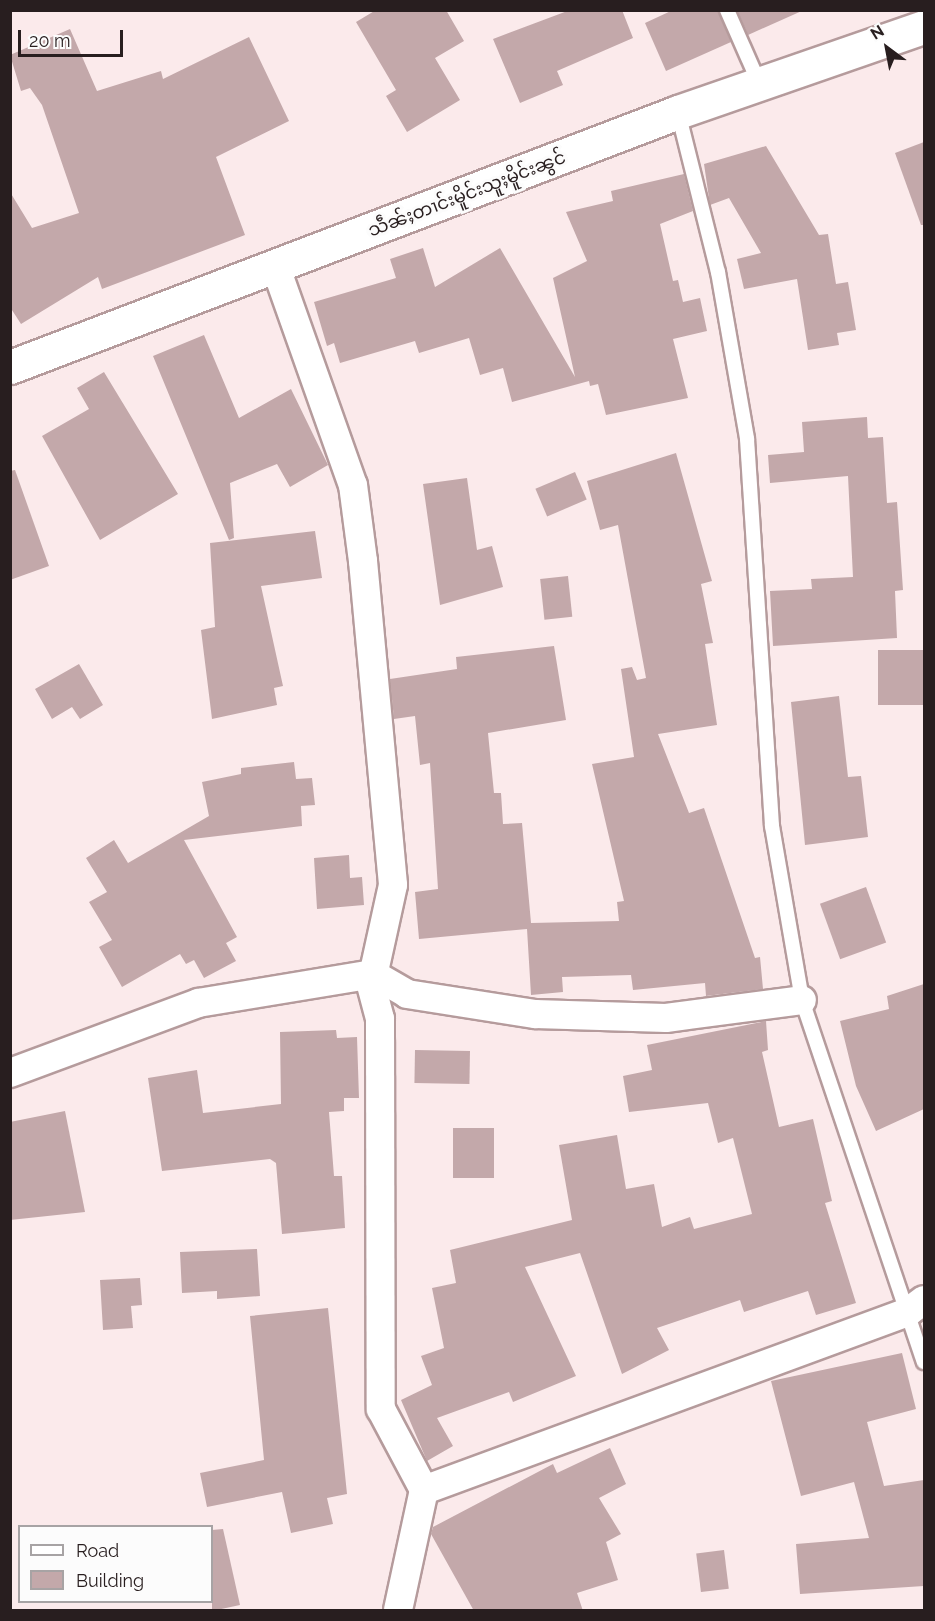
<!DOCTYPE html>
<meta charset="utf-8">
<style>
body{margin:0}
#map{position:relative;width:935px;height:1621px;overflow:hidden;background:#fbeaeb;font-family:Raleway,"Noto Sans Myanmar",sans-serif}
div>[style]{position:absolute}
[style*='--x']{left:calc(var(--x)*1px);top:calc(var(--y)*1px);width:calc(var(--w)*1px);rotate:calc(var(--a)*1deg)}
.building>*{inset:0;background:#c3a8aa;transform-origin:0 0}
.roads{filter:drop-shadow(2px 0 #b59b9c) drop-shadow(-2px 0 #b59b9c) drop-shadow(0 2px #b59b9c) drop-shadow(0 -2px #b59b9c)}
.lane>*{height:14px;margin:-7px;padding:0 7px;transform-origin:7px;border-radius:7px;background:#fff}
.street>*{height:28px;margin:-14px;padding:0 14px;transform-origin:14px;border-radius:14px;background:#fff}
.secondary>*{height:33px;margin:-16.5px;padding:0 16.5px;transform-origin:16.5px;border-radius:16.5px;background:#fff}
span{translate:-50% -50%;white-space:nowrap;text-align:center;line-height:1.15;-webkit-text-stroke:6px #fcfcfc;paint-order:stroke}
.street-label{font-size:18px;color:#281e1f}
.frame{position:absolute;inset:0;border:12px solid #281e1f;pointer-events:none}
.legend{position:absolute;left:18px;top:1525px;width:195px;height:78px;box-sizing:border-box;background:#fcfcfc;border:2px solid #a7a3a4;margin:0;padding:8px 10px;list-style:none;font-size:18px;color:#281e1f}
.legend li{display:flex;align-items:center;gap:12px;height:30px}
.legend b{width:30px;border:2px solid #a7a3a4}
.north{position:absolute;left:857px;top:18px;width:60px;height:60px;-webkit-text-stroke:4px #fcfcfc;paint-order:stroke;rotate:328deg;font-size:16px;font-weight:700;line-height:24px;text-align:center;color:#281e1f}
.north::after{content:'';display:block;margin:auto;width:21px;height:27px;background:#281e1f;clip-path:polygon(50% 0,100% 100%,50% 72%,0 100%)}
.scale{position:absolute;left:18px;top:30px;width:105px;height:27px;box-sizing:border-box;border:3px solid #281e1f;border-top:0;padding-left:8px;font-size:18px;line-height:21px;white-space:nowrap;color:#281e1f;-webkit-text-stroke:4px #fcfcfc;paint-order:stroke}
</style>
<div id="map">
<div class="building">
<div style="clip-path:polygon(376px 10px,446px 10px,464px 41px,435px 58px,460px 100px,407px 132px,386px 96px,396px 90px,356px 22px)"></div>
<div style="clip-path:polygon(570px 10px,622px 10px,633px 38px,557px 71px,563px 85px,520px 103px,493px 39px)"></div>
<div style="clip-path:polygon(673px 10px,718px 10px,731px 42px,666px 71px,645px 23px)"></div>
<div style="clip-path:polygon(737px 10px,804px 10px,748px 35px)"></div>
<div style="clip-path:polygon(70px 29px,97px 91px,161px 71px,163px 79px,249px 37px,289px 121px,216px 157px,245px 235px,102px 289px,98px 277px,21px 324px,10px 307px,10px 192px,32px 228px,79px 213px,42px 105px,30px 88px,21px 91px,10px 55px)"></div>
<div style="clip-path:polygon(924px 142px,924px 225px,921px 225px,895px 153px)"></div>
<div style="clip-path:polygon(766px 146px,819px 235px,828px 234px,836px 284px,848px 282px,856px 330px,837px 333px,839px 345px,808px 350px,797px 279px,744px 289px,737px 259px,761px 253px,729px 198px,710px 205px,704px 164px)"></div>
<div style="clip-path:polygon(684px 174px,693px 211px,660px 224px,673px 281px,678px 280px,683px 302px,700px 298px,707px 331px,673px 339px,688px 398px,606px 415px,598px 384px,590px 386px,589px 381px,512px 402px,503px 368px,480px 375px,469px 338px,419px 353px,415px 341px,340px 363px,334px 343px,327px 346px,314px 302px,396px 278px,390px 259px,423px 248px,435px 287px,500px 248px,575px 377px,553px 278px,587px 261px,566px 212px,613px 201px,611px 191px)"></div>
<div style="clip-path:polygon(204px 335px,239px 418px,291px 389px,328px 465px,290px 487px,277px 464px,230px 483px,234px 538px,229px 540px,153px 356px)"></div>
<div style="clip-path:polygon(104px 372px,178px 494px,100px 540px,42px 436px,89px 409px,77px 388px)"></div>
<div style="clip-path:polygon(867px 417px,868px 438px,883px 437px,887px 503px,897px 502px,903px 590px,895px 591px,897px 638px,773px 646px,770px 591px,812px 589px,811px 579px,853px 577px,848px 476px,770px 483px,768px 455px,804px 452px,802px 422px)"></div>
<div style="clip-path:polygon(676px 453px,712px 581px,701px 584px,713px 643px,705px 644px,717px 725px,658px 734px,689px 813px,704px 808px,755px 958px,760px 957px,763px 989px,706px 996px,705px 983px,633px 990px,631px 975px,562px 977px,563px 992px,531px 995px,527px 929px,419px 939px,415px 892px,438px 889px,430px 763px,420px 765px,415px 716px,394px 719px,390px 679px,457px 669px,456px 657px,554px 646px,566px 720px,488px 733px,494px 793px,501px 793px,503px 824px,522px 823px,531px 923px,619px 921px,617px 902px,624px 901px,592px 764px,634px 757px,621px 669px,632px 667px,637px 680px,646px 678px,618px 525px,600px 530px,587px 481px)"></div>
<div style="clip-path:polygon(15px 470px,49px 566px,10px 580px,10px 471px)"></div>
<div style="left:575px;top:472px;width:30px;height:43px;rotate:67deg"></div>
<div style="clip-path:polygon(467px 478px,477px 550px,492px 546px,503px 587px,440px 605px,423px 484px)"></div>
<div style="clip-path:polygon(315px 531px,322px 578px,261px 586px,283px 686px,274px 688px,277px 705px,212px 719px,201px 630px,215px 627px,210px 543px)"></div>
<div style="left:568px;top:576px;width:41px;height:28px;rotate:84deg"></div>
<div style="left:924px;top:650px;width:55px;height:46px;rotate:90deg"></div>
<div style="clip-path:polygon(79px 664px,103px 705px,80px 719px,72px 707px,52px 719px,35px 689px)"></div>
<div style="clip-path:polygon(839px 696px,848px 777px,861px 776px,868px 837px,805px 845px,791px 702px)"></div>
<div style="clip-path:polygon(294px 762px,296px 779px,312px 778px,315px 805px,301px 806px,302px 826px,184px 840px,237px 937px,226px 943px,236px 961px,204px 978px,194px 960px,186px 964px,180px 954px,122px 987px,99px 947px,112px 940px,89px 902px,107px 892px,86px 858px,114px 840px,128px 863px,209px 816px,202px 782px,241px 774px,241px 768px)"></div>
<div style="clip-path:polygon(349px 855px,350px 878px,362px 877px,364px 905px,317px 909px,314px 858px)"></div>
<div style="left:866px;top:887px;width:59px;height:49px;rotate:70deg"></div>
<div style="clip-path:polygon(924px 984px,924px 1109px,876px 1131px,856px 1086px,840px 1021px,889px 1009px,887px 996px)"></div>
<div style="clip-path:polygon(766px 1021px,768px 1050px,762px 1052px,779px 1127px,813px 1119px,832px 1201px,825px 1203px,856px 1303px,816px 1315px,808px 1291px,744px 1312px,740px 1300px,657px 1328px,669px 1350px,622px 1374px,580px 1253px,525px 1267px,576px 1376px,513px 1402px,509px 1392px,437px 1418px,453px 1446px,427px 1461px,401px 1400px,432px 1385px,421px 1356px,444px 1348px,432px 1288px,456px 1283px,450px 1250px,572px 1220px,559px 1145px,617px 1135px,626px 1189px,654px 1184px,662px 1227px,690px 1217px,694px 1229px,752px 1214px,733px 1138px,718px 1143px,708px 1103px,629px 1112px,623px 1076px,652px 1070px,647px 1045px)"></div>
<div style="clip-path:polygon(336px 1030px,337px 1038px,357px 1037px,359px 1098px,344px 1098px,344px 1111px,329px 1112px,334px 1176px,342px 1176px,345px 1228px,282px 1234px,276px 1163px,270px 1159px,162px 1171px,148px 1078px,197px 1070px,203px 1113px,281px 1104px,280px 1032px)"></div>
<div style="left:415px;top:1050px;width:55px;height:33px;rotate:1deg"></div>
<div style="clip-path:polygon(65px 1111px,85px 1212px,10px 1220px,10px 1122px)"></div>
<div style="left:494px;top:1128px;width:50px;height:41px;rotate:90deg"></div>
<div style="clip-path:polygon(257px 1249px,260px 1296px,217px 1299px,217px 1291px,182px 1293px,180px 1252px)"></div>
<div style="clip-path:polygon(140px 1278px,142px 1305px,131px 1306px,133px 1328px,103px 1330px,100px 1280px)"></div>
<div style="clip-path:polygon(328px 1308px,347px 1494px,327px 1498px,333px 1524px,291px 1533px,282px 1492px,207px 1507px,200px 1473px,264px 1460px,250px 1316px)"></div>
<div style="clip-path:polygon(902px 1353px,916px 1409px,867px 1422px,884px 1486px,924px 1480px,924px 1586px,800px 1594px,796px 1544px,869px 1538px,854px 1482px,801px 1496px,771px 1381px)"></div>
<div style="clip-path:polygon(610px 1448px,626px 1484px,599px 1498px,621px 1534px,606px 1542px,618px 1580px,577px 1593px,583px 1611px,474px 1611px,431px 1534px,433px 1527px,553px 1464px,557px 1473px)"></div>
<div style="clip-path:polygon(223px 1529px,240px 1605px,212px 1611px,212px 1530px)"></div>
<div style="left:724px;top:1550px;width:39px;height:28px;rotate:83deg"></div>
</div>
<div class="roads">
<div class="lane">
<div style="--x:727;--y:10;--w:80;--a:66.3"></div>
<div style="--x:678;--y:112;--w:165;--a:76"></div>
<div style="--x:718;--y:272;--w:169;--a:80.1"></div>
<div style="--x:747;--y:439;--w:388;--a:86.3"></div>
<div style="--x:772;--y:826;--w:177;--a:80.2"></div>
<div style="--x:802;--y:1000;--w:382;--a:71.4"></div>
</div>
<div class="street">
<div style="--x:276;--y:268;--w:230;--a:70.5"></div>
<div style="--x:353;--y:485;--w:77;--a:82.5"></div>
<div style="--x:363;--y:561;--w:325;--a:84.7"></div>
<div style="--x:393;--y:885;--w:102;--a:102.4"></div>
<div style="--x:371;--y:985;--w:35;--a:75"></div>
<div style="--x:380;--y:1019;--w:390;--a:89.9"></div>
<div style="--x:381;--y:1409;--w:92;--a:62"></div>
<div style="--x:10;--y:1073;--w:201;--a:-20.4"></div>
<div style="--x:198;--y:1003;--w:177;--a:-9.4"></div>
<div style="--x:373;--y:974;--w:39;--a:30"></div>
<div style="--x:407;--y:994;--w:130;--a:8.9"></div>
<div style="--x:535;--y:1014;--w:131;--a:1.7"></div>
<div style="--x:666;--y:1018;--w:137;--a:-7.5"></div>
<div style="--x:398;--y:1610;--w:123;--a:-77.8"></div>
<div style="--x:424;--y:1490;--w:516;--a:-20.19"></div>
<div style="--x:908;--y:1312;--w:20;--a:-37"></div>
</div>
<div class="secondary">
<div style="--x:10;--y:367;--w:715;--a:-20.89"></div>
<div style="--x:678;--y:112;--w:260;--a:-19.1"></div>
</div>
</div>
<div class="street-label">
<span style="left:467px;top:194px;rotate:-21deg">သဵၼ်ႈတၢင်းမိူင်းသူႈမိူင်းၼွင်</span>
</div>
<div class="frame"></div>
<ul class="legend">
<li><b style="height:8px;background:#fff"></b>Road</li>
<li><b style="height:16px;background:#c3a8aa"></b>Building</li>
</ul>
<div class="north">N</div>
<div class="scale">20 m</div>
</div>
